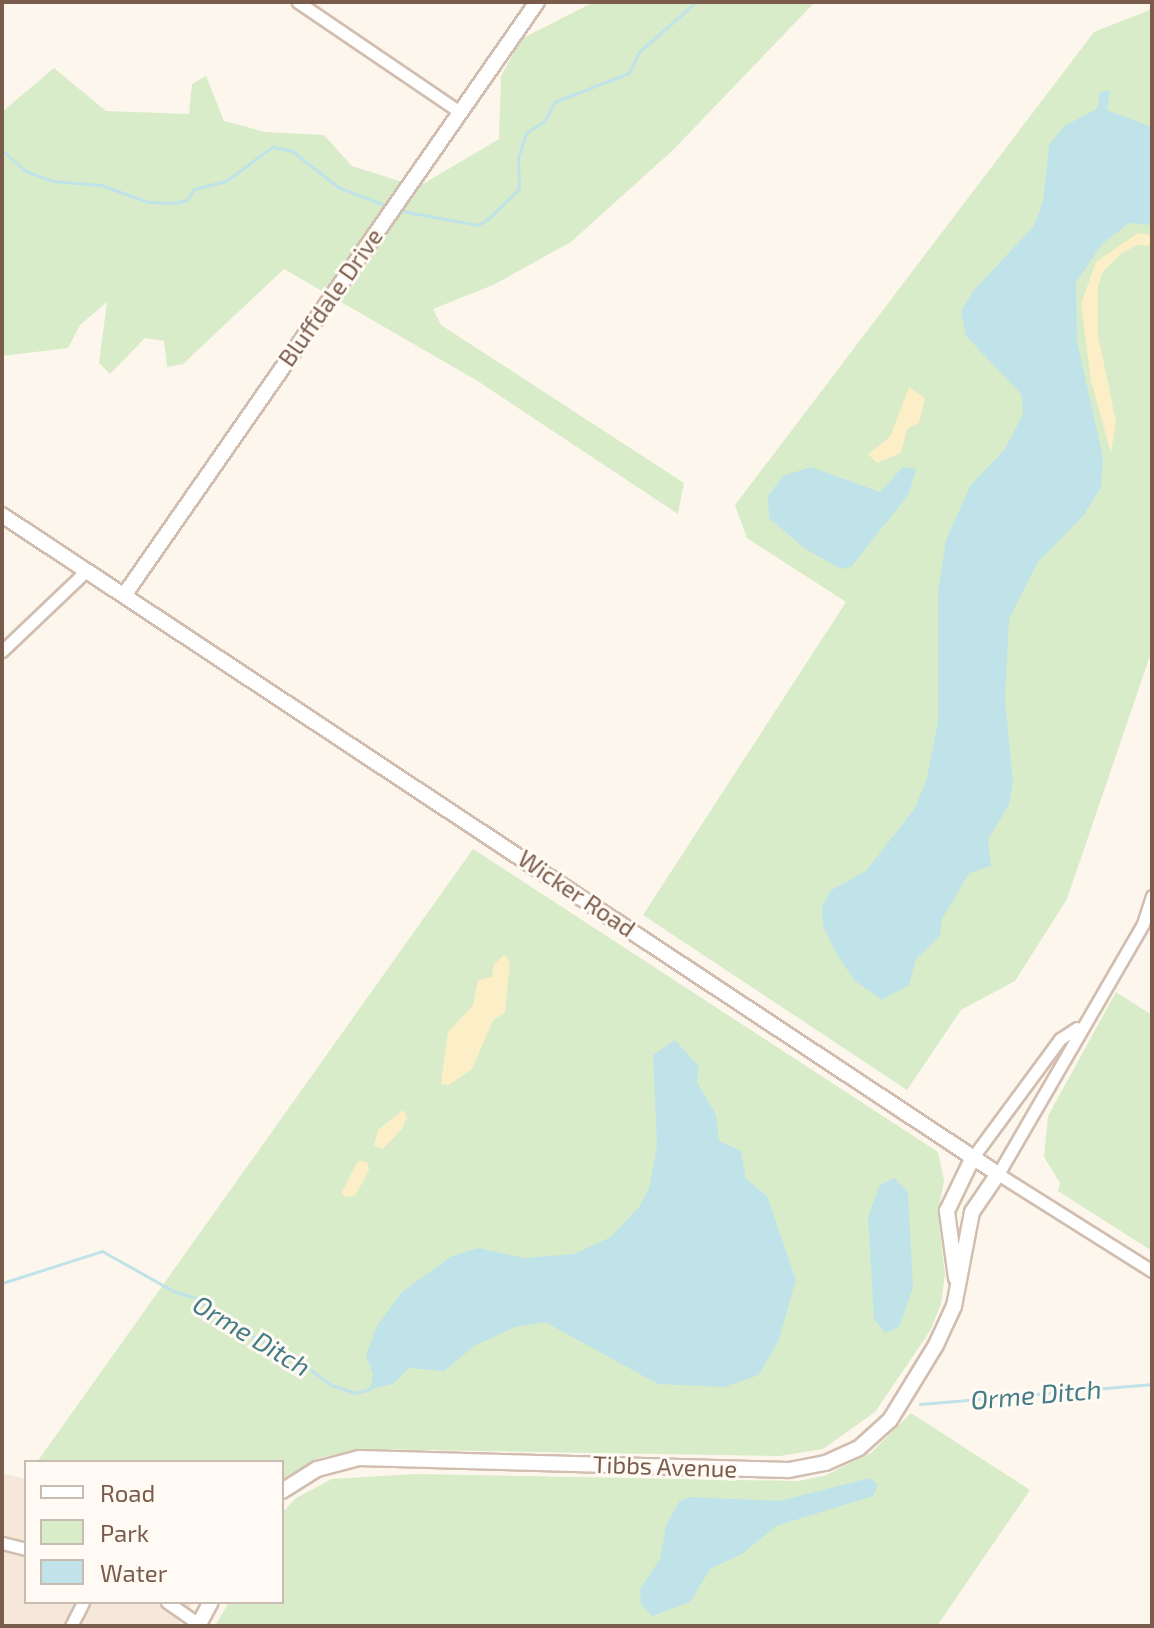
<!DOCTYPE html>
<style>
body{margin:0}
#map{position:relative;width:1154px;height:1628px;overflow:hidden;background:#fdf6ec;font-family:"Exo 2",sans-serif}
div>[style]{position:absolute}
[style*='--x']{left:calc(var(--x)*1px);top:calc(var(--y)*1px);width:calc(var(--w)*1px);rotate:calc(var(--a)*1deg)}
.residential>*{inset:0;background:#f5e8da}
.green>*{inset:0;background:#d8ecc9}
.sand>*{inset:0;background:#fcefc7}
.water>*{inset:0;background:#bfe3e8}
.stream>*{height:3px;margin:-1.5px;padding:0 1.5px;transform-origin:1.5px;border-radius:1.5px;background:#bfe3e8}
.roads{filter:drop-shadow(2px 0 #d1beb0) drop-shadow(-2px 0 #d1beb0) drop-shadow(0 2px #d1beb0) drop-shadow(0 -2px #d1beb0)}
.minor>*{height:11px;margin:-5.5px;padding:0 5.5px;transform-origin:5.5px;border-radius:5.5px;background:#fff}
.tertiary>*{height:14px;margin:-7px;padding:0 7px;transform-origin:7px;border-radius:7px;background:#fff}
span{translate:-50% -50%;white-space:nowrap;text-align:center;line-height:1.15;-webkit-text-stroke:6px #fffaf3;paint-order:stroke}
.street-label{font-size:24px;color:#7a5c4d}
.water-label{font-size:26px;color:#437c86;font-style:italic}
.frame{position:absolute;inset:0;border:4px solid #7a5c4d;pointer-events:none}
.legend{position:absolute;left:24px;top:1460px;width:260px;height:144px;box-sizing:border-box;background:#fffaf3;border:2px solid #cabbb1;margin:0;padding:10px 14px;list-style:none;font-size:24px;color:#7a5c4d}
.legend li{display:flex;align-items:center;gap:16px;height:40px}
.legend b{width:40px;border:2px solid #cabbb1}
</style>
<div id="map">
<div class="residential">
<div style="clip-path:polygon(2px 1473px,26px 1479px,26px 1602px,193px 1602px,178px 1626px,2px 1626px)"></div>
</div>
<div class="green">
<div style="clip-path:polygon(594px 2px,815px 2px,673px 150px,571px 242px,493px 285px,433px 309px,441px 325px,684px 483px,678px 514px,476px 380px,284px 269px,183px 364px,167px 367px,164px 341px,145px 338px,110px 374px,99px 363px,107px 302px,80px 325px,68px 348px,2px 356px,2px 112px,54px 68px,106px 111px,189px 114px,192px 84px,206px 76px,224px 121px,265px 132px,324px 135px,352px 166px,418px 187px,499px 139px,501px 76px,521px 39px)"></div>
<div style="clip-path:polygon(1152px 9px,1152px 650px,1067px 899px,1015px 981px,961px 1010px,907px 1090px,643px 915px,846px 602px,747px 538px,735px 505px,1094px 32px)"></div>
<div style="clip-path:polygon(473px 849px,938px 1152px,944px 1181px,938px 1213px,945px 1274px,941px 1304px,930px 1331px,875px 1412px,823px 1449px,780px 1456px,361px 1449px,319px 1458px,282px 1480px,282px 1462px,37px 1462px)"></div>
<div style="clip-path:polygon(1116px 992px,1152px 1015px,1152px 1251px,1058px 1191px,1060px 1183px,1044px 1157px,1048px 1116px)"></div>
<div style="clip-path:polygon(911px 1413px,1030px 1490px,937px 1626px,215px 1626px,229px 1602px,282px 1602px,282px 1513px,296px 1498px,332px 1479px,416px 1474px,798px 1481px,824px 1476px,871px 1453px)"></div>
</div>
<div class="sand">
<div style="clip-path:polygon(1138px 233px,1152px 235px,1152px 246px,1136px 245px,1121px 254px,1103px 271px,1098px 287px,1098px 335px,1116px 422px,1111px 453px,1091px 381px,1081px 304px,1096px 262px)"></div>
<div style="clip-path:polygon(909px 387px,925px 398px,919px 423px,907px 429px,901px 453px,877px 463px,868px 454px,890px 437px)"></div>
<div style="clip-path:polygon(504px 955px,510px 962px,505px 1013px,493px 1020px,472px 1069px,449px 1085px,441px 1084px,448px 1032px,473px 1005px,478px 980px,492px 977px,494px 964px)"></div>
<div style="clip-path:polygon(403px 1110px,407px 1117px,402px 1129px,383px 1149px,374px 1145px,378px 1130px)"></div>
<div style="clip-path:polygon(358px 1161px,367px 1162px,369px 1170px,355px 1196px,345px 1197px,341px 1193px)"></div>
</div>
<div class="water">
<div style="clip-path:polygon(1110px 90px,1107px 110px,1152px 127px,1152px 225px,1129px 223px,1102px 244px,1076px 282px,1077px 342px,1103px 457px,1101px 488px,1083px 516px,1038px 562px,1009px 619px,1005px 699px,1013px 782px,1009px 805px,988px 839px,991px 866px,969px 873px,942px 919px,940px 936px,916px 959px,909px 985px,882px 1000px,855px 981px,837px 955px,823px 926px,822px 907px,830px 891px,866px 871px,915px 808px,927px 778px,938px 721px,938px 591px,946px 540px,970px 486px,1005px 449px,1023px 414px,1022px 395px,966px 336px,961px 311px,974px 290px,1034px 226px,1043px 201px,1049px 145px,1064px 126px,1097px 109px,1100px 92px)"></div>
<div style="clip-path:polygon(811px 467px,880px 492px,903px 467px,916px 469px,909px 494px,851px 567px,841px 569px,804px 548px,769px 518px,768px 496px,783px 476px)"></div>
<div style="clip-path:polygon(675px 1040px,699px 1067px,697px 1082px,716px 1115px,719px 1141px,741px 1151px,746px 1179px,767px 1196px,796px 1280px,778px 1342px,759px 1375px,724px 1387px,658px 1384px,545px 1322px,515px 1327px,474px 1346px,444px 1371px,409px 1368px,393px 1384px,370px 1389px,373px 1375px,366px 1355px,377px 1326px,402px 1292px,452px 1256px,479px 1248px,524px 1258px,574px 1254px,611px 1237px,639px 1207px,649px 1189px,657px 1146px,653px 1055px)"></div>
<div style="clip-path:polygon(894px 1178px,908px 1192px,913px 1287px,899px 1327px,885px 1333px,874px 1319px,868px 1217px,880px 1185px)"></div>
<div style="clip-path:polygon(870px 1478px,878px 1485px,873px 1496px,776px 1526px,742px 1554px,710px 1569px,690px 1602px,652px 1616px,641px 1605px,640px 1589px,660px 1559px,666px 1525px,679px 1502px,688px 1497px,779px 1501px)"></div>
</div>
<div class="stream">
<div style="--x:2;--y:150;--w:31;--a:42"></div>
<div style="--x:25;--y:171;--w:29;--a:20"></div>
<div style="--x:52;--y:181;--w:49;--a:4.7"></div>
<div style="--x:101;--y:185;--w:50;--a:19.9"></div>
<div style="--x:148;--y:202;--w:26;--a:2"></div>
<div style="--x:174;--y:203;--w:13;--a:-13"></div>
<div style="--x:187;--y:200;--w:13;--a:-58"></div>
<div style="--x:194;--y:189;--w:33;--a:-14"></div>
<div style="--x:226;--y:181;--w:57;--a:-36.5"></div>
<div style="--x:272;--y:147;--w:20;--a:11"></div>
<div style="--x:292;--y:151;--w:58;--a:38"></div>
<div style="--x:338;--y:187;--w:56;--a:21"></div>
<div style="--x:397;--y:210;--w:82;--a:10.5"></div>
<div style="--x:478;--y:225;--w:12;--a:-31"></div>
<div style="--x:488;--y:219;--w:43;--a:-44.1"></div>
<div style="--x:519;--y:189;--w:31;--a:-92"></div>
<div style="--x:518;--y:158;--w:26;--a:-72"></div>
<div style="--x:526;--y:133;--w:23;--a:-34"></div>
<div style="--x:545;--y:120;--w:20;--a:-63"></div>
<div style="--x:554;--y:102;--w:80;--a:-21.1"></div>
<div style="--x:629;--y:73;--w:23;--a:-65"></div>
<div style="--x:639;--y:52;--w:76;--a:-41.3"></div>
<div style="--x:2;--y:1283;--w:105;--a:-17.7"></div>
<div style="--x:102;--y:1251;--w:84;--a:29.3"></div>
<div style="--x:175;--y:1292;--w:23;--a:15"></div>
<div style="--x:197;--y:1298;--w:34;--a:43"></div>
<div style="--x:222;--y:1321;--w:82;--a:26.9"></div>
<div style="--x:295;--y:1358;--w:45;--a:36.9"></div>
<div style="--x:331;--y:1385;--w:25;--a:18"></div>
<div style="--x:355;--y:1393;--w:16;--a:-15"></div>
<div style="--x:920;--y:1404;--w:233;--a:-4.9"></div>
</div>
<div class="roads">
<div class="minor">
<div style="--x:298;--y:2;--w:192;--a:34.2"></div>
<div style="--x:2;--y:651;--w:117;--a:-43.6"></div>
<div style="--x:1152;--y:896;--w:29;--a:108"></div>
<div style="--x:1143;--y:924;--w:289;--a:120.1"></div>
<div style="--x:998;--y:1174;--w:182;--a:32.2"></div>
<div style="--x:973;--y:1157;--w:147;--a:-53.6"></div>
<div style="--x:1060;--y:1039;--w:20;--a:-33"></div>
<div style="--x:2;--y:1543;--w:25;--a:14"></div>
<div style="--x:167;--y:1602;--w:39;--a:35"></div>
<div style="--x:71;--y:1626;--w:27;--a:-63"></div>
</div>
<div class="tertiary">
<div style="--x:2;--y:515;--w:1194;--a:33.49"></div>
<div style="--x:998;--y:1174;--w:46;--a:124.4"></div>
<div style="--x:972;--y:1212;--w:96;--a:100.8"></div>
<div style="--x:954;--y:1306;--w:43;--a:114.8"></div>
<div style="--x:936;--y:1345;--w:88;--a:121.5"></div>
<div style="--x:890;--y:1420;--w:42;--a:137.9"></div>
<div style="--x:859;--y:1448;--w:37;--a:156"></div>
<div style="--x:825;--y:1463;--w:38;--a:169"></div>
<div style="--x:788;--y:1470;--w:429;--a:-178.4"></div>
<div style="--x:359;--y:1458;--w:43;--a:165.3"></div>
<div style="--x:317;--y:1469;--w:41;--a:147.8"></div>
<div style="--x:125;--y:594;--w:721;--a:-55.16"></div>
<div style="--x:956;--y:1278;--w:68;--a:-97.7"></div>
<div style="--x:947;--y:1211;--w:60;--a:-64.3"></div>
<div style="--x:198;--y:1626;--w:27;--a:-62"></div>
</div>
</div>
<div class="street-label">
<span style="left:330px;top:297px;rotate:-55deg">Bluffdale Drive</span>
<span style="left:577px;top:893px;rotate:34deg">Wicker Road</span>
<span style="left:665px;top:1466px;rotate:2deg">Tibbs Avenue</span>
</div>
<div class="water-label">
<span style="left:252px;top:1335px;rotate:31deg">Orme Ditch</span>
<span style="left:1036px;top:1394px;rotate:-5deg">Orme Ditch</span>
</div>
<div class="frame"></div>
<ul class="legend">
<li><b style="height:10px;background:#fff"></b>Road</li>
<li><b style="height:22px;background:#d8ecc9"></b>Park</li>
<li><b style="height:22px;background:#bfe3e8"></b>Water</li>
</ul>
</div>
